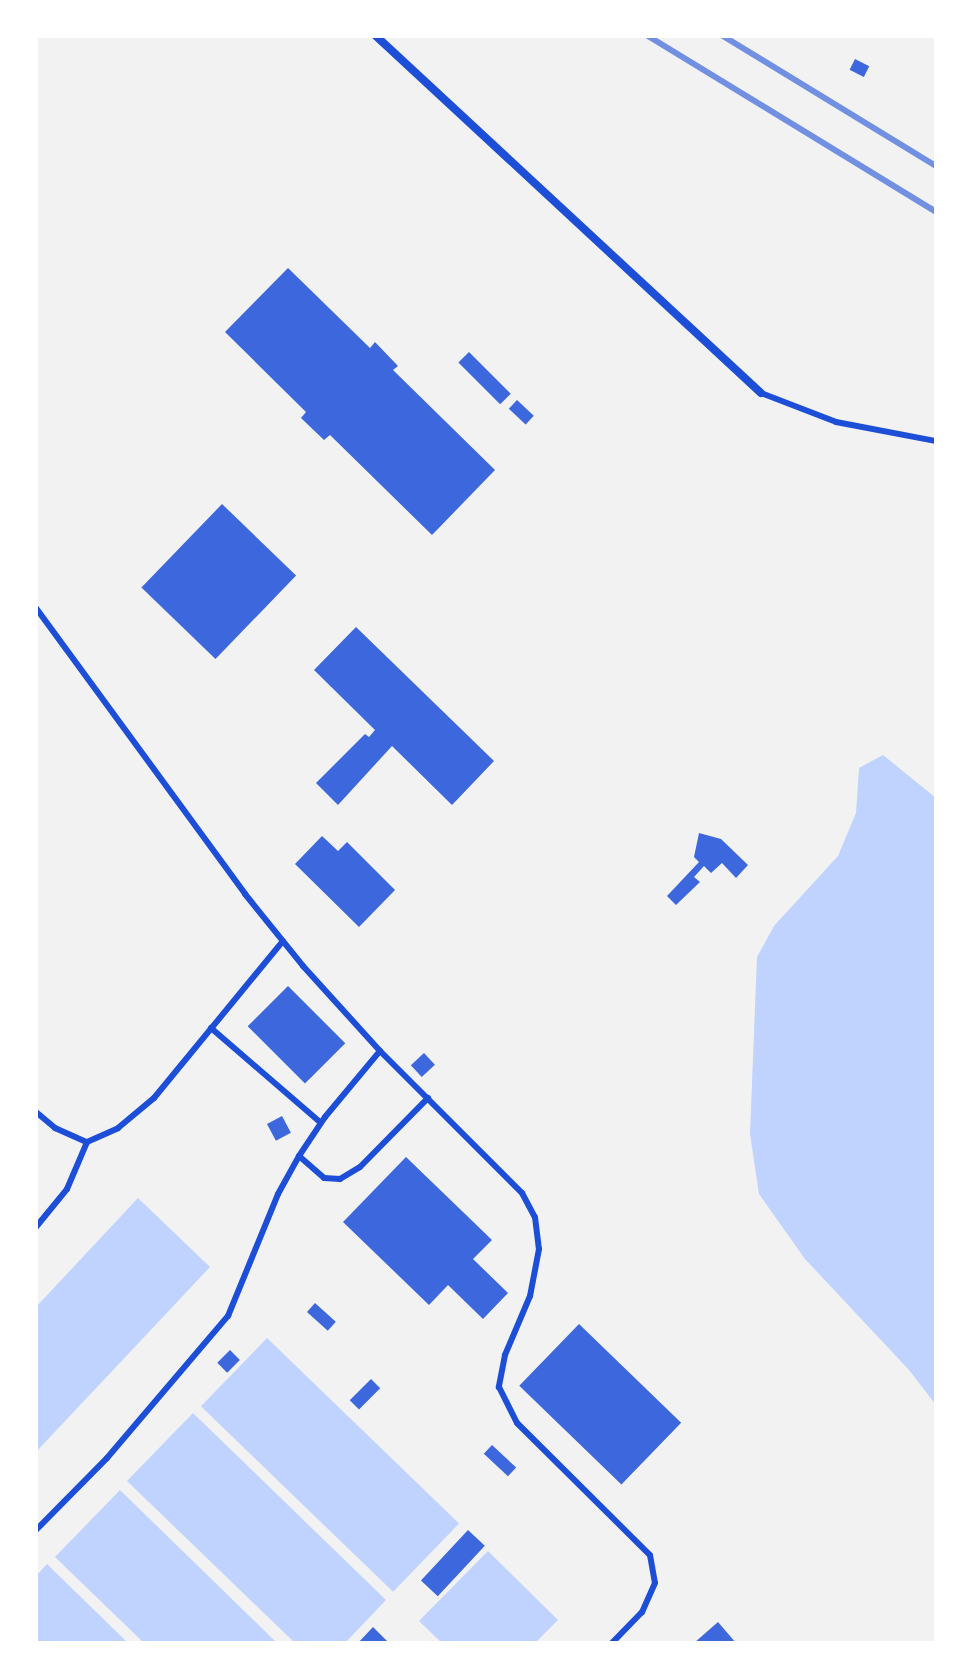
<!DOCTYPE html>
<style>
body{margin:0}
#map{position:relative;width:972px;height:1679px;overflow:hidden;background:#f2f2f2;font-family:"Work Sans",sans-serif}
div>[style]{position:absolute}
[style*='--x']{left:calc(var(--x)*1px);top:calc(var(--y)*1px);width:calc(var(--w)*1px);rotate:calc(var(--a)*1deg)}
.water>*{inset:0;background:#bfd3fe;transform-origin:0 0}
.building>*{inset:0;background:#3d67dc;transform-origin:0 0}
.service>*{height:6px;margin:-3px;padding:0 3px;transform-origin:3px;border-radius:3px;background:#1d4ed8}
.minor>*{height:8px;margin:-4px;padding:0 4px;transform-origin:4px;border-radius:4px;background:#1d4ed8}
.rail>*{height:6px;margin:-3px;padding:0 3px;transform-origin:3px;border-radius:3px;background:#7290e2}
span{translate:-50% -50%;white-space:nowrap;text-align:center;line-height:1.15;-webkit-text-stroke:7px #fff;paint-order:stroke}
.frame{position:absolute;inset:0;border:38px solid #fff;pointer-events:none}
</style>
<div id="map">
<div class="water">
<div style="clip-path:polygon(883px 755px,936px 798px,936px 1405px,909px 1370px,805px 1259px,759px 1194px,750px 1134px,757px 957px,774px 926px,838px 856px,856px 813px,859px 768px)"></div>
<div style="clip-path:polygon(138px 1198px,210px 1267px,36px 1452px,36px 1307px)"></div>
<div style="left:267px;top:1338px;width:267px;height:95px;rotate:44deg"></div>
<div style="clip-path:polygon(193px 1413px,386px 1600px,345px 1643px,295px 1643px,127px 1481px)"></div>
<div style="clip-path:polygon(120px 1490px,277px 1643px,144px 1643px,55px 1557px)"></div>
<div style="clip-path:polygon(488px 1551px,558px 1620px,535px 1643px,442px 1643px,419px 1621px)"></div>
<div style="clip-path:polygon(47px 1564px,128px 1643px,36px 1643px,36px 1576px)"></div>
</div>
<div class="building">
<div style="left:855px;top:59px;width:16px;height:12px;rotate:27deg"></div>
<div style="clip-path:polygon(288px 268px,370px 348px,375px 342px,398px 366px,393px 370px,495px 470px,432px 535px,330px 435px,324px 440px,301px 418px,306px 412px,225px 332px)"></div>
<div style="left:469px;top:352px;width:59px;height:15px;rotate:45deg"></div>
<div style="left:517px;top:400px;width:23px;height:12px;rotate:43deg"></div>
<div style="left:222px;top:504px;width:103px;height:116px;rotate:44deg"></div>
<div style="clip-path:polygon(356px 627px,494px 761px,452px 805px,392px 746px,338px 805px,316px 783px,365px 734px,369px 737px,375px 730px,314px 670px)"></div>
<div style="clip-path:polygon(699px 833px,721px 839px,748px 865px,736px 878px,722px 863px,711px 873px,704px 866px,694px 877px,700px 882px,676px 905px,667px 896px,699px 862px,694px 857px)"></div>
<div style="clip-path:polygon(322px 836px,338px 851px,347px 842px,395px 890px,359px 927px,295px 864px)"></div>
<div style="left:288px;top:986px;width:81px;height:57px;rotate:45deg"></div>
<div style="left:424px;top:1053px;width:16px;height:18px;rotate:47deg"></div>
<div style="left:282px;top:1116px;width:19px;height:17px;rotate:62deg"></div>
<div style="clip-path:polygon(406px 1157px,492px 1240px,473px 1259px,508px 1293px,483px 1319px,448px 1285px,429px 1305px,343px 1222px)"></div>
<div style="left:315px;top:1303px;width:28px;height:12px;rotate:42deg"></div>
<div style="left:579px;top:1324px;width:142px;height:86px;rotate:44deg"></div>
<div style="left:230px;top:1350px;width:14px;height:18px;rotate:45deg"></div>
<div style="left:371px;top:1379px;width:13px;height:30px;rotate:45deg"></div>
<div style="left:492px;top:1445px;width:33px;height:12px;rotate:43deg"></div>
<div style="left:468px;top:1530px;width:23px;height:69px;rotate:43deg"></div>
<div style="clip-path:polygon(718px 1622px,736px 1643px,694px 1643px)"></div>
<div style="clip-path:polygon(373px 1627px,389px 1643px,358px 1643px)"></div>
</div>
<div class="service">
<div style="--x:761;--y:393;--w:80;--a:21.1"></div>
<div style="--x:836;--y:422;--w:102;--a:10.8"></div>
<div style="--x:36;--y:608;--w:354;--a:53.8"></div>
<div style="--x:245;--y:894;--w:92;--a:51.1"></div>
<div style="--x:303;--y:966;--w:115;--a:47.8"></div>
<div style="--x:380;--y:1051;--w:201;--a:45"></div>
<div style="--x:522;--y:1193;--w:27;--a:62"></div>
<div style="--x:535;--y:1217;--w:32;--a:83"></div>
<div style="--x:539;--y:1249;--w:48;--a:100.8"></div>
<div style="--x:530;--y:1296;--w:64;--a:113"></div>
<div style="--x:505;--y:1355;--w:33;--a:101"></div>
<div style="--x:499;--y:1387;--w:40;--a:63.4"></div>
<div style="--x:517;--y:1423;--w:187;--a:44.8"></div>
<div style="--x:650;--y:1555;--w:28;--a:80"></div>
<div style="--x:655;--y:1583;--w:32;--a:114"></div>
<div style="--x:642;--y:1612;--w:43;--a:134.1"></div>
<div style="--x:211;--y:1028;--w:145;--a:40.8"></div>
<div style="--x:36;--y:1112;--w:25;--a:40"></div>
<div style="--x:55;--y:1128;--w:35;--a:24"></div>
<div style="--x:87;--y:1142;--w:34;--a:-24"></div>
<div style="--x:118;--y:1128;--w:47;--a:-39.8"></div>
<div style="--x:154;--y:1098;--w:203;--a:-50.6"></div>
<div style="--x:299;--y:1156;--w:33;--a:41"></div>
<div style="--x:324;--y:1178;--w:16;--a:4"></div>
<div style="--x:340;--y:1179;--w:23;--a:-31"></div>
<div style="--x:360;--y:1167;--w:97;--a:-45.4"></div>
<div style="--x:36;--y:1227;--w:49;--a:-50.8"></div>
<div style="--x:67;--y:1189;--w:51;--a:-66.9"></div>
<div style="--x:36;--y:1530;--w:101;--a:-45.4"></div>
<div style="--x:107;--y:1458;--w:187;--a:-49.6"></div>
<div style="--x:228;--y:1316;--w:132;--a:-67.7"></div>
<div style="--x:278;--y:1194;--w:43;--a:-61.1"></div>
<div style="--x:299;--y:1156;--w:47;--a:-56.3"></div>
<div style="--x:325;--y:1117;--w:86;--a:-50.2"></div>
</div>
<div class="minor">
<div style="--x:376;--y:36;--w:525;--a:42.84"></div>
</div>
<div class="rail">
<div style="--x:648;--y:36;--w:338;--a:31.4"></div>
<div style="--x:723;--y:36;--w:250;--a:31.4"></div>
</div>
<div class="frame"></div>
</div>
